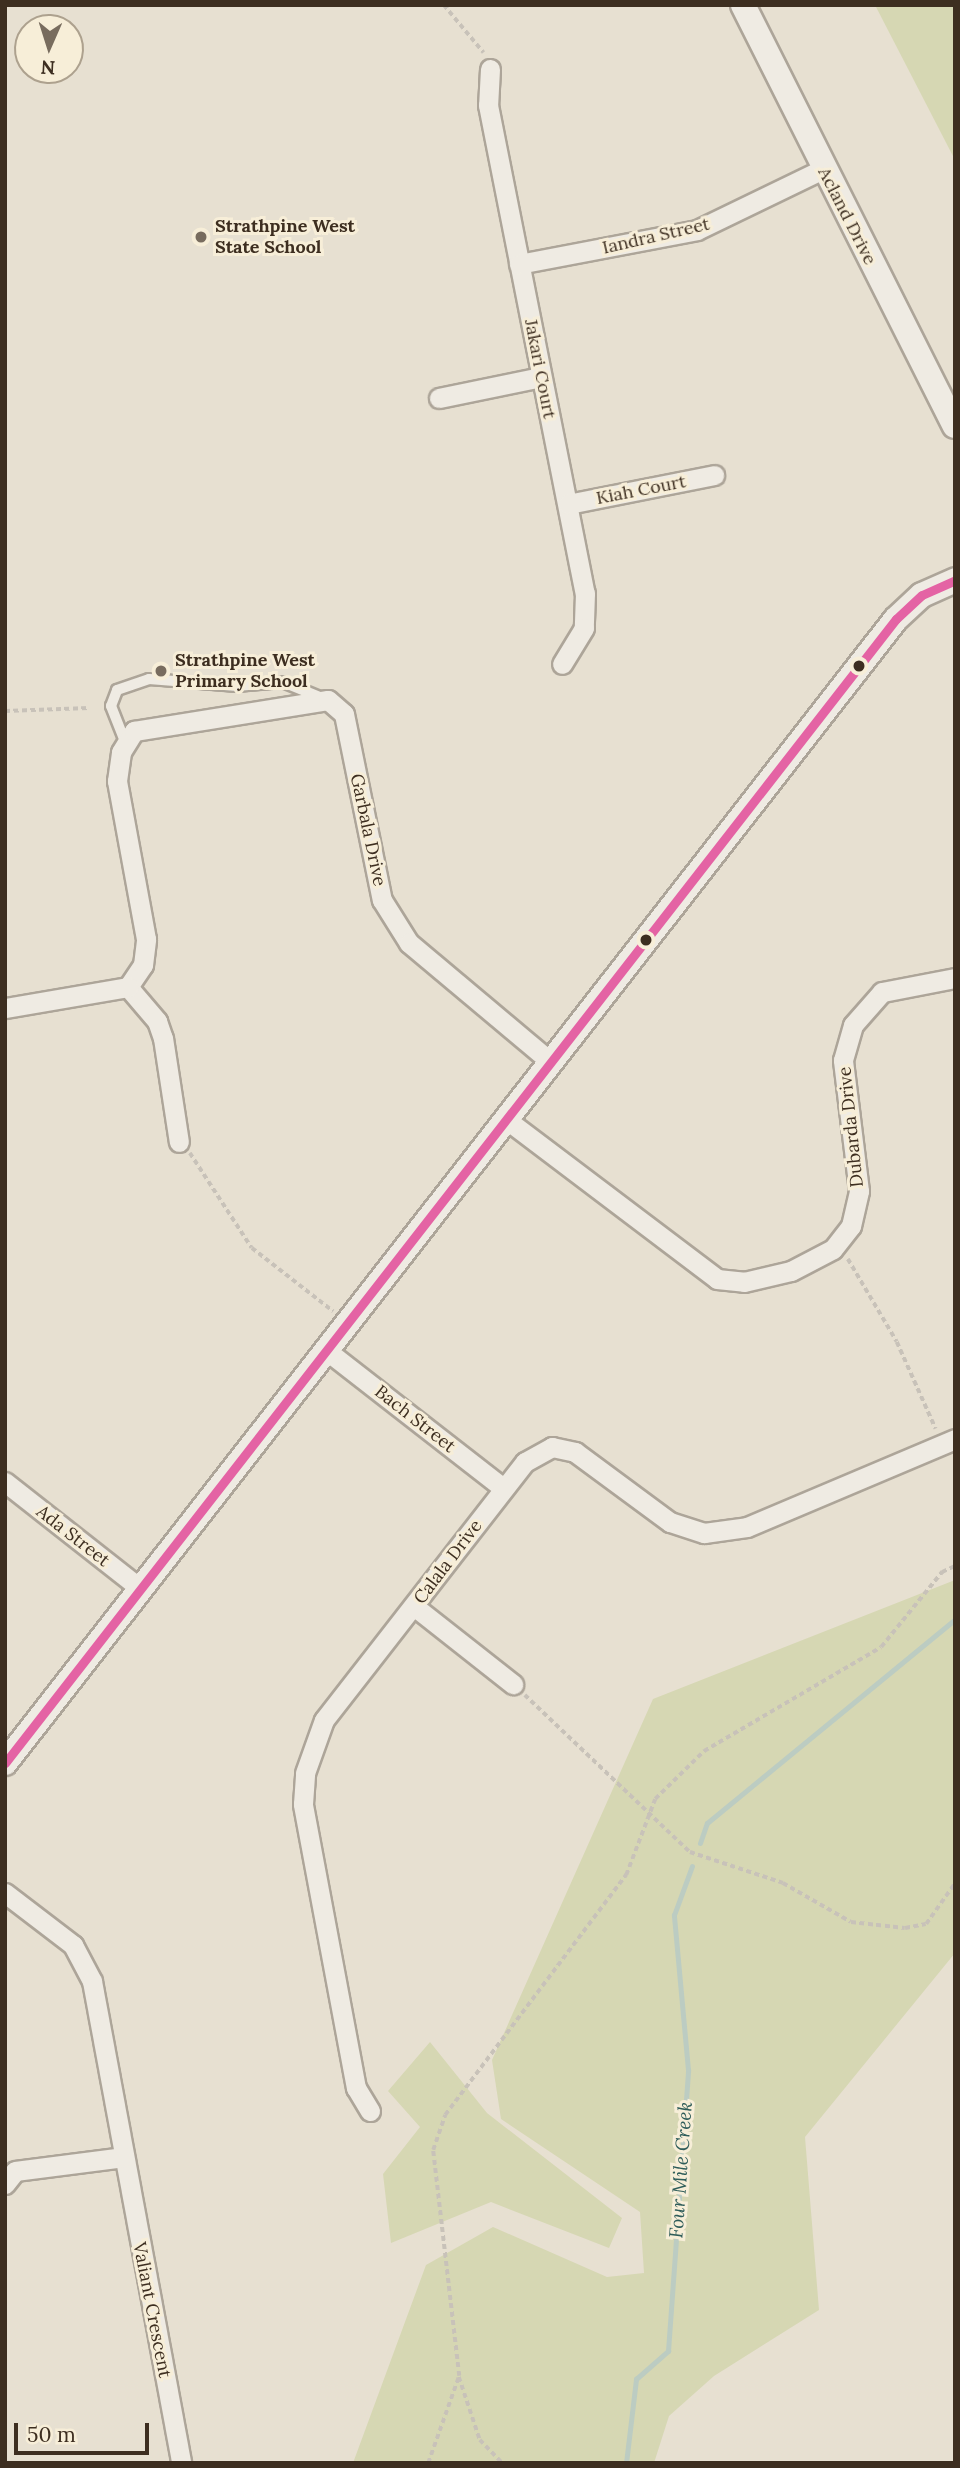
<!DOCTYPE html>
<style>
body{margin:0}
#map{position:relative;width:960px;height:2468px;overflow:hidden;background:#e7e0d1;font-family:Lora,serif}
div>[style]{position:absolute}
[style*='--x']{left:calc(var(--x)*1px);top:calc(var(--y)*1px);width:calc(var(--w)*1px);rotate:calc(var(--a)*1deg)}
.green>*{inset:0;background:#d6d7b3}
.stream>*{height:5px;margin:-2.5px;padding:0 2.5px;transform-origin:2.5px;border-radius:2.5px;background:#bcccc2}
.path>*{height:3.5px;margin-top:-1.75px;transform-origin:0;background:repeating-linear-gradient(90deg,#c8c2b9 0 5px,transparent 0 8.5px)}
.roads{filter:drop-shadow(2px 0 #ada599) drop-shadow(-2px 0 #ada599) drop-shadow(0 2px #ada599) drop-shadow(0 -2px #ada599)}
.service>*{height:10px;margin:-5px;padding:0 5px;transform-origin:5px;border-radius:5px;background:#efebe3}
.minor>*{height:19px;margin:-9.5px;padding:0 9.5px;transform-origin:9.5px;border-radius:9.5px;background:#efebe3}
.tertiary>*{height:24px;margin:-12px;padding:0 12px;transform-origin:12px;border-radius:12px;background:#efebe3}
.bus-1>*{height:9px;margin:-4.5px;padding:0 4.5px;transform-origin:4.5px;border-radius:4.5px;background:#e463a4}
.dots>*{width:19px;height:19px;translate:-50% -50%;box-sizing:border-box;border:4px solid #f7eed8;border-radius:50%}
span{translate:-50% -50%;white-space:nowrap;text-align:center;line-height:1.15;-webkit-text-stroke:6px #f7eed8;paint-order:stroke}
.street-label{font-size:18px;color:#3d2e20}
.poi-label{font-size:18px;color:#3d2e20;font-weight:700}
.left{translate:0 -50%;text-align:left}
.water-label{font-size:19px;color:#2f5d5a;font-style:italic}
.frame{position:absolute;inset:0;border:7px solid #3d2e20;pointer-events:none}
.north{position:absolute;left:14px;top:14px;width:70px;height:70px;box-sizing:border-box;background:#f7eed8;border:2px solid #ada18e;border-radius:50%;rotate:183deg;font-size:19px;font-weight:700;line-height:28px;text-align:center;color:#3d2e20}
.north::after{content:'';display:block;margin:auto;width:24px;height:32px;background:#786c5e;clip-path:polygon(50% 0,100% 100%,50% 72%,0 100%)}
.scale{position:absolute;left:14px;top:2423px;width:135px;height:32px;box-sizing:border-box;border:4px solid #3d2e20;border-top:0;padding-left:9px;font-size:21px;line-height:24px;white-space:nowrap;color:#3d2e20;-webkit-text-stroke:5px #f7eed8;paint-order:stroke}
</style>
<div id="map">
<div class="green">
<div style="clip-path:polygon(875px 5px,955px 5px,955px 160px)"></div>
<div style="clip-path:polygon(955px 1580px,955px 1953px,805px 2137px,819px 2310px,714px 2376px,669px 2416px,654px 2463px,353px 2463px,426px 2265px,493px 2227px,607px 2277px,644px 2273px,640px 2212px,501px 2119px,492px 2060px,653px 1699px)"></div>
<div style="clip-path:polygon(430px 2042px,487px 2113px,622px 2218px,609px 2248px,491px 2202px,391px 2243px,383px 2174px,420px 2127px,388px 2091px)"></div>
</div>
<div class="stream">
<div style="--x:700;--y:1843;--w:21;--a:-71"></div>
<div style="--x:707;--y:1823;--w:321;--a:-39.4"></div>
<div style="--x:626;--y:2463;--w:85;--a:-83.2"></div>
<div style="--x:636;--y:2379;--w:43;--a:-41.2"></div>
<div style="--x:668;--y:2351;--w:282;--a:-85.9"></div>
<div style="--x:688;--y:2070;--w:156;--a:-95.2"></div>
<div style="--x:674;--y:1915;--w:52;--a:-69.8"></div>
</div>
<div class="path">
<div style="--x:444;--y:5;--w:62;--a:50.2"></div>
<div style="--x:5;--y:711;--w:84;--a:-2"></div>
<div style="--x:190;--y:1153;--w:113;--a:56.9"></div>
<div style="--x:252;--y:1248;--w:103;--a:37.9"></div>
<div style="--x:848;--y:1259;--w:96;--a:59.4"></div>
<div style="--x:897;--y:1342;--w:95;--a:65.9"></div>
<div style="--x:525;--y:1695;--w:228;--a:43.6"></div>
<div style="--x:690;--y:1852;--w:98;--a:18.4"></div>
<div style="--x:783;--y:1883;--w:78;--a:29.8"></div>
<div style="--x:851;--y:1922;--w:54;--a:6.3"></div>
<div style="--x:905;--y:1928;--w:21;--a:-11"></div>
<div style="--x:926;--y:1924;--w:50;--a:-54.7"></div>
<div style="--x:459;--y:2377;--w:66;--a:71.6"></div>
<div style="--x:480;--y:2440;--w:32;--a:46"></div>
<div style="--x:428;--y:2463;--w:92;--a:-70.4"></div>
<div style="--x:459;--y:2376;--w:227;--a:-96.6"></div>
<div style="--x:433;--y:2150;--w:37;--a:-71"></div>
<div style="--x:445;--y:2115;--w:301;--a:-53"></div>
<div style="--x:626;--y:1875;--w:81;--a:-69.1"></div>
<div style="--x:655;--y:1799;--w:69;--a:-44.4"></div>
<div style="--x:704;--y:1751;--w:205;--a:-30.4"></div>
<div style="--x:881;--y:1647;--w:97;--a:-50.9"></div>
<div style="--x:942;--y:1572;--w:14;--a:-25"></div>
</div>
<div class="roads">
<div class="service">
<div style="--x:126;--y:744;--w:41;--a:-111.5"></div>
<div style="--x:111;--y:706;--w:17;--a:-69"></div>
<div style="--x:117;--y:690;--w:34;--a:-19"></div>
<div style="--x:149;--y:679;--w:88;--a:4.5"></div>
<div style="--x:237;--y:686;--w:46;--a:-5"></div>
<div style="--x:283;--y:682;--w:42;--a:22.3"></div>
</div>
<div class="minor">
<div style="--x:490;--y:69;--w:36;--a:93"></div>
<div style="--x:488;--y:105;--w:498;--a:78.8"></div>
<div style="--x:585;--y:593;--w:35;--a:92"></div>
<div style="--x:584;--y:628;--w:42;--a:121.4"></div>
<div style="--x:519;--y:264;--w:181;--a:-10.8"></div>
<div style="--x:697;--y:230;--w:140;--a:-25.8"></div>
<div style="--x:439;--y:398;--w:104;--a:-11.6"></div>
<div style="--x:568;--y:504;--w:149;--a:-11.2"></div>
<div style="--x:128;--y:987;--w:27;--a:-56"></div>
<div style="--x:143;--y:965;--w:26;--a:-83"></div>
<div style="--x:146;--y:939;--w:161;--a:-100.4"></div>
<div style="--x:117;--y:781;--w:29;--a:-82"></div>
<div style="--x:121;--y:752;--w:25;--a:-58"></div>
<div style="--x:134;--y:731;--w:196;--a:-9.1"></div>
<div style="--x:328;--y:700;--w:21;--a:41"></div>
<div style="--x:344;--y:714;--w:190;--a:78.5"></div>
<div style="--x:382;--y:900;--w:51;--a:57.9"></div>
<div style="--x:409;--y:943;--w:185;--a:40"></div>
<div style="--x:128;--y:987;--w:45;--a:49.5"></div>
<div style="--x:157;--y:1021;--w:18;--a:71"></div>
<div style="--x:163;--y:1038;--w:105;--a:81.3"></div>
<div style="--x:5;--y:1008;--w:125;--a:-9.7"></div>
<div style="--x:507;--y:1120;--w:263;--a:37.1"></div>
<div style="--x:717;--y:1279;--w:27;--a:6"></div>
<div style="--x:744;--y:1282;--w:48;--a:-13.2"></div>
<div style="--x:791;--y:1271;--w:47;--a:-27.6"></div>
<div style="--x:833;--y:1249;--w:29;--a:-52"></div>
<div style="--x:851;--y:1226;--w:36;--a:-77"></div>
<div style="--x:859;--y:1191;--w:132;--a:-97"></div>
<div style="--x:843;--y:1060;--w:36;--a:-74"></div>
<div style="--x:853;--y:1025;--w:44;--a:-48.7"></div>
<div style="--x:882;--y:992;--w:74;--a:-10.9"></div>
<div style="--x:326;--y:1350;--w:224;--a:37.9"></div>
<div style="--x:5;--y:1482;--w:173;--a:38.2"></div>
<div style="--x:415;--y:1607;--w:125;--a:38.2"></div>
<div style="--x:5;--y:1893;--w:86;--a:37.4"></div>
<div style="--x:73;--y:1945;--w:41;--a:62.2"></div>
<div style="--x:92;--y:1981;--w:490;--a:79.5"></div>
<div style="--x:370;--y:2111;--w:27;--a:-121"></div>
<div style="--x:356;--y:2088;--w:289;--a:-100.6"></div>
<div style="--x:303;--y:1804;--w:31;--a:-86"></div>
<div style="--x:305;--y:1773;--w:56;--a:-70.3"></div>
<div style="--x:324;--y:1720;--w:327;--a:-52.1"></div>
<div style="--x:525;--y:1462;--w:31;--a:-29"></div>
<div style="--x:552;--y:1447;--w:24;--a:12"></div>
<div style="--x:575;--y:1452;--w:118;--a:36.4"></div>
<div style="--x:670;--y:1522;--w:36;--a:18"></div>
<div style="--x:704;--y:1533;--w:43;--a:-7.9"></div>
<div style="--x:747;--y:1527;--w:226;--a:-22.9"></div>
<div style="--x:5;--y:2184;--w:16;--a:-52"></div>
<div style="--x:15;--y:2171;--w:110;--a:-7.3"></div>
</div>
<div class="tertiary">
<div style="--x:743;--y:5;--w:471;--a:63.3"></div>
<div style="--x:5;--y:1763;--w:1450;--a:-52.09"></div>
<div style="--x:896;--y:619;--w:35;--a:-43"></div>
<div style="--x:922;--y:595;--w:36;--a:-24"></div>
</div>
</div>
<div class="bus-1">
<div style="--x:5;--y:1763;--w:1450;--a:-52.09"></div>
<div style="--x:896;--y:619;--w:35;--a:-43"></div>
<div style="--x:922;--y:595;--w:36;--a:-24"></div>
</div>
<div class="dots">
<div style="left:201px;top:237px;background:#786c5e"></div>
<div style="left:859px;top:666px;background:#3d2e20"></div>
<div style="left:161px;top:671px;background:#786c5e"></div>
<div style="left:646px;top:940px;background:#3d2e20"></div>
</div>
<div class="street-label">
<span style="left:847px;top:216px;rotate:63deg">Acland Drive</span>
<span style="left:656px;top:236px;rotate:-13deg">Iandra Street</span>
<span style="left:540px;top:369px;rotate:79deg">Jakari Court</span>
<span style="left:641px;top:490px;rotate:-11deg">Kiah Court</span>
<span style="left:368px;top:830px;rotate:78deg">Garbala Drive</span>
<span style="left:851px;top:1127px;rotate:-96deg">Dubarda Drive</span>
<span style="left:415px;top:1419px;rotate:38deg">Bach Street</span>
<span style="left:73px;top:1536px;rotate:38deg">Ada Street</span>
<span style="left:448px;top:1562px;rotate:-53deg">Calala Drive</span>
<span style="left:152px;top:2310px;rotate:79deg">Valiant Crescent</span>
</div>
<div class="poi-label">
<span class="left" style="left:215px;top:237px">Strathpine West<br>State School</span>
<span class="left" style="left:175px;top:671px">Strathpine West<br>Primary School</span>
</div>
<div class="water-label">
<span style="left:681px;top:2170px;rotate:-86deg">Four Mile Creek</span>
</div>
<div class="frame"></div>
<div class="north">N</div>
<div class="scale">50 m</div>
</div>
